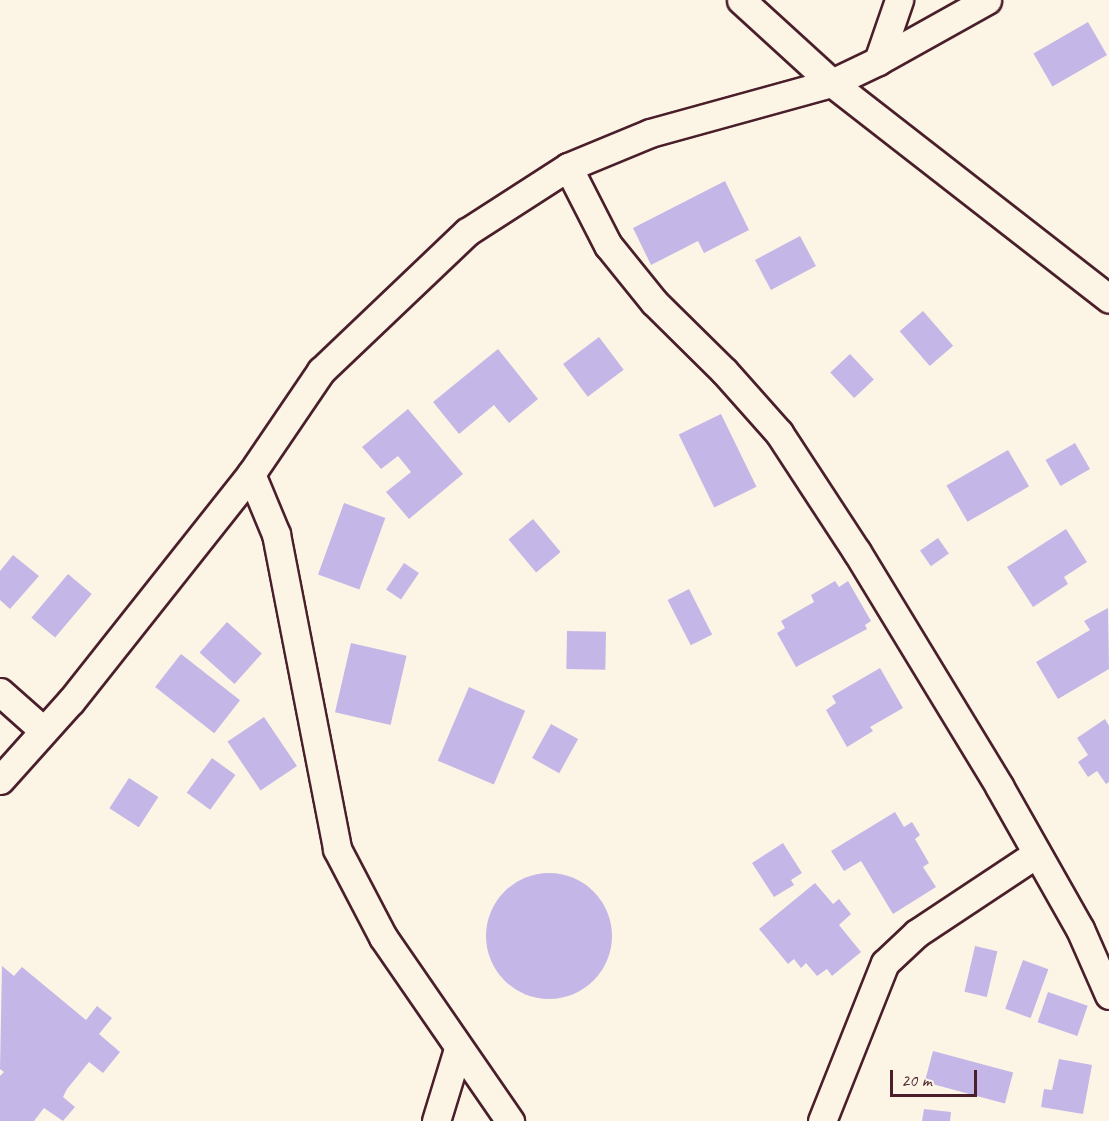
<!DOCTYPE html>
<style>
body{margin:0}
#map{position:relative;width:1109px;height:1121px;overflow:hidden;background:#fcf5e5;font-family:Caveat,sans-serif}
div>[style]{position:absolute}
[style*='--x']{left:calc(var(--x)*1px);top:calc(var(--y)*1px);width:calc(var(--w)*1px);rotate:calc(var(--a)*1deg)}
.building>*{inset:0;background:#c4b7e8;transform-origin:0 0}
.round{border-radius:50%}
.roads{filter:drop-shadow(2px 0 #4a1f2b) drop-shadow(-2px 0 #4a1f2b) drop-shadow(0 2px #4a1f2b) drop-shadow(0 -2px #4a1f2b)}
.minor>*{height:27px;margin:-13.5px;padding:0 13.5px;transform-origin:13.5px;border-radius:13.5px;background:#fcf5e5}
span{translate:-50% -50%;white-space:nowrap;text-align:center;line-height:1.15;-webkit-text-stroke:4.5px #fcf5e5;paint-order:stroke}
.scale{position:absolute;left:890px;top:1070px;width:87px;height:27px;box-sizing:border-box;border:3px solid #4a1f2b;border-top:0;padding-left:8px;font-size:18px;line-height:21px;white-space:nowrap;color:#4a1f2b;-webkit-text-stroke:4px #fcf5e5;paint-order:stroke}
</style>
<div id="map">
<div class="building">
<div style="left:1088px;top:22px;width:38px;height:63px;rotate:60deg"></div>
<div style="clip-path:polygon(725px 181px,749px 230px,704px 253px,698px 241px,651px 265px,633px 228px)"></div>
<div style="left:800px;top:236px;width:34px;height:51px;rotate:62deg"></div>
<div style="left:923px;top:311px;width:46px;height:31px;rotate:49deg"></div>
<div style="left:599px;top:337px;width:41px;height:45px;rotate:53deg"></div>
<div style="clip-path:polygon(498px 349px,538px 399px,509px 423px,494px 405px,459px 434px,433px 402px)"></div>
<div style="left:850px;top:354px;width:35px;height:27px;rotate:47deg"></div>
<div style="clip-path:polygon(408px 409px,463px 474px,409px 519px,386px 492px,411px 472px,398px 456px,381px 469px,362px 447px)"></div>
<div style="left:721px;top:414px;width:81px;height:47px;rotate:64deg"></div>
<div style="left:1075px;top:443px;width:30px;height:34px;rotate:60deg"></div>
<div style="left:1008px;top:450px;width:42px;height:71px;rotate:60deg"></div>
<div style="left:344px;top:503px;width:44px;height:76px;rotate:20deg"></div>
<div style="left:533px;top:519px;width:43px;height:32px;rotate:50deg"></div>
<div style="clip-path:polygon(1066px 529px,1087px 562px,1064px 577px,1068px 584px,1033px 607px,1007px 567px)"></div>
<div style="left:938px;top:538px;width:19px;height:22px;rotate:55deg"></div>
<div style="clip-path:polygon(13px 555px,39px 576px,10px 609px,0 600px,0 571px)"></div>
<div style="left:404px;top:563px;width:18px;height:32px;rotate:34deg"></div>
<div style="left:68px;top:574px;width:31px;height:57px;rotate:40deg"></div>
<div style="clip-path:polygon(835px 581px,839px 587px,848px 581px,871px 621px,865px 625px,867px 629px,796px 667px,777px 633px,785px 628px,781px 621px,814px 602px,811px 595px)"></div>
<div style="left:689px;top:589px;width:51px;height:24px;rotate:63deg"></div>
<div style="clip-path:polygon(1108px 608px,1109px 669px,1058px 699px,1036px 662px,1090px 630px,1084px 621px)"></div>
<div style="left:227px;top:622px;width:47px;height:41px;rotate:42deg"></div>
<div style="left:567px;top:631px;width:39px;height:38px;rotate:1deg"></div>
<div style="left:351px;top:643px;width:57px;height:71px;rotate:13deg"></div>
<div style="left:181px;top:654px;width:75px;height:42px;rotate:38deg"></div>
<div style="clip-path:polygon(880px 668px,903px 708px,870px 727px,873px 731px,847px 747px,826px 710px,836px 703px,832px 696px)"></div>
<div style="left:469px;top:687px;width:61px;height:80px;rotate:23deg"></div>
<div style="left:264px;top:717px;width:59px;height:44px;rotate:56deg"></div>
<div style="clip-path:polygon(1105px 719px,1109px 726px,1109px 782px,1106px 784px,1097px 771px,1088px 777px,1078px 762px,1088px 755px,1077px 738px)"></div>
<div style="left:551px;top:724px;width:31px;height:39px;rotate:29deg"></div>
<div style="left:212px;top:758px;width:29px;height:43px;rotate:36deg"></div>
<div style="left:129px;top:778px;width:35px;height:36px;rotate:33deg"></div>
<div style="clip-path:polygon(895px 812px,904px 827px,912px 822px,920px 835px,915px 839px,929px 863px,923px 867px,936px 887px,893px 914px,861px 861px,844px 871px,831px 851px)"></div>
<div style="clip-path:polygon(783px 843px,802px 873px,791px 880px,794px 885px,774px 897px,752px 863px)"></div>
<div class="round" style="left:486px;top:873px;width:126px;height:126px"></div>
<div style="clip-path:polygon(815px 883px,833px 904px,839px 899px,851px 914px,839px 925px,861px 952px,832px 976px,827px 969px,817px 976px,806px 963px,801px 968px,794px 959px,788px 964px,759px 929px)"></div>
<div style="left:975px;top:946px;width:23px;height:47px;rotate:13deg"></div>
<div style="left:1023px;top:960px;width:27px;height:52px;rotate:20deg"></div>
<div style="clip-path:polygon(2px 966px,14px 976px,22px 967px,86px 1020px,97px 1006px,112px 1018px,99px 1034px,120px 1052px,103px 1073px,89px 1062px,67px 1089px,63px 1097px,75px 1107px,63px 1121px,44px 1108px,34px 1121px,0 1121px,0 1076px,4px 1072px,0 1069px)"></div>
<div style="left:1048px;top:992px;width:42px;height:32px;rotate:19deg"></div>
<div style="left:933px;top:1051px;width:83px;height:32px;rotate:15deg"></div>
<div style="clip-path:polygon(1059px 1059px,1092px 1065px,1083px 1114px,1041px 1107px,1044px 1089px,1052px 1090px)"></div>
<div style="clip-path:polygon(924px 1109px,951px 1112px,950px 1121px,922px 1121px)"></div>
</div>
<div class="roads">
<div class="minor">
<div style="--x:741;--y:0;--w:123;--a:42.4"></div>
<div style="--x:832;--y:83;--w:351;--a:37.9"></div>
<div style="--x:878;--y:61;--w:125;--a:-29.2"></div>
<div style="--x:568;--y:167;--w:88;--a:62.9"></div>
<div style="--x:608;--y:245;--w:73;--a:51.1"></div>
<div style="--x:654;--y:302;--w:98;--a:44.6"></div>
<div style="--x:724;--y:371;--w:83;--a:48.4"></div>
<div style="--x:779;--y:433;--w:142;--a:56.8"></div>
<div style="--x:857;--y:552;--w:274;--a:58.7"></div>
<div style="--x:999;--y:786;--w:164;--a:60.5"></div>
<div style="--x:1080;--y:929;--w:72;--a:66.3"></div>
<div style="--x:251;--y:474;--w:65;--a:67.4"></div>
<div style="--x:276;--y:534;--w:321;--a:79"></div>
<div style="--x:337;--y:849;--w:99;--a:62.4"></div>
<div style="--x:383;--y:937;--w:224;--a:55.4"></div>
<div style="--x:0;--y:692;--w:57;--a:41.5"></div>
<div style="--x:0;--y:780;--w:106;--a:-48.1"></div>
<div style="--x:71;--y:701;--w:290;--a:-51.6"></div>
<div style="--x:251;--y:474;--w:125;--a:-55.8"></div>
<div style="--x:321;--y:371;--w:202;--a:-43.6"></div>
<div style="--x:467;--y:232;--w:120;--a:-32.8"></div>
<div style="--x:568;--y:167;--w:89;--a:-22.5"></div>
<div style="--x:650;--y:133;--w:189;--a:-15.4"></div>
<div style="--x:832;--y:83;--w:51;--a:-25.6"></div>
<div style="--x:878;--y:61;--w:65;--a:-71"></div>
<div style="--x:436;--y:1121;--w:75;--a:-73"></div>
<div style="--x:822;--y:1121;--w:170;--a:-68.3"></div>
<div style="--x:885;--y:963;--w:44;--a:-43.2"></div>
<div style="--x:917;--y:933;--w:143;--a:-33.6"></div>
</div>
</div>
<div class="scale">20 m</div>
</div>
